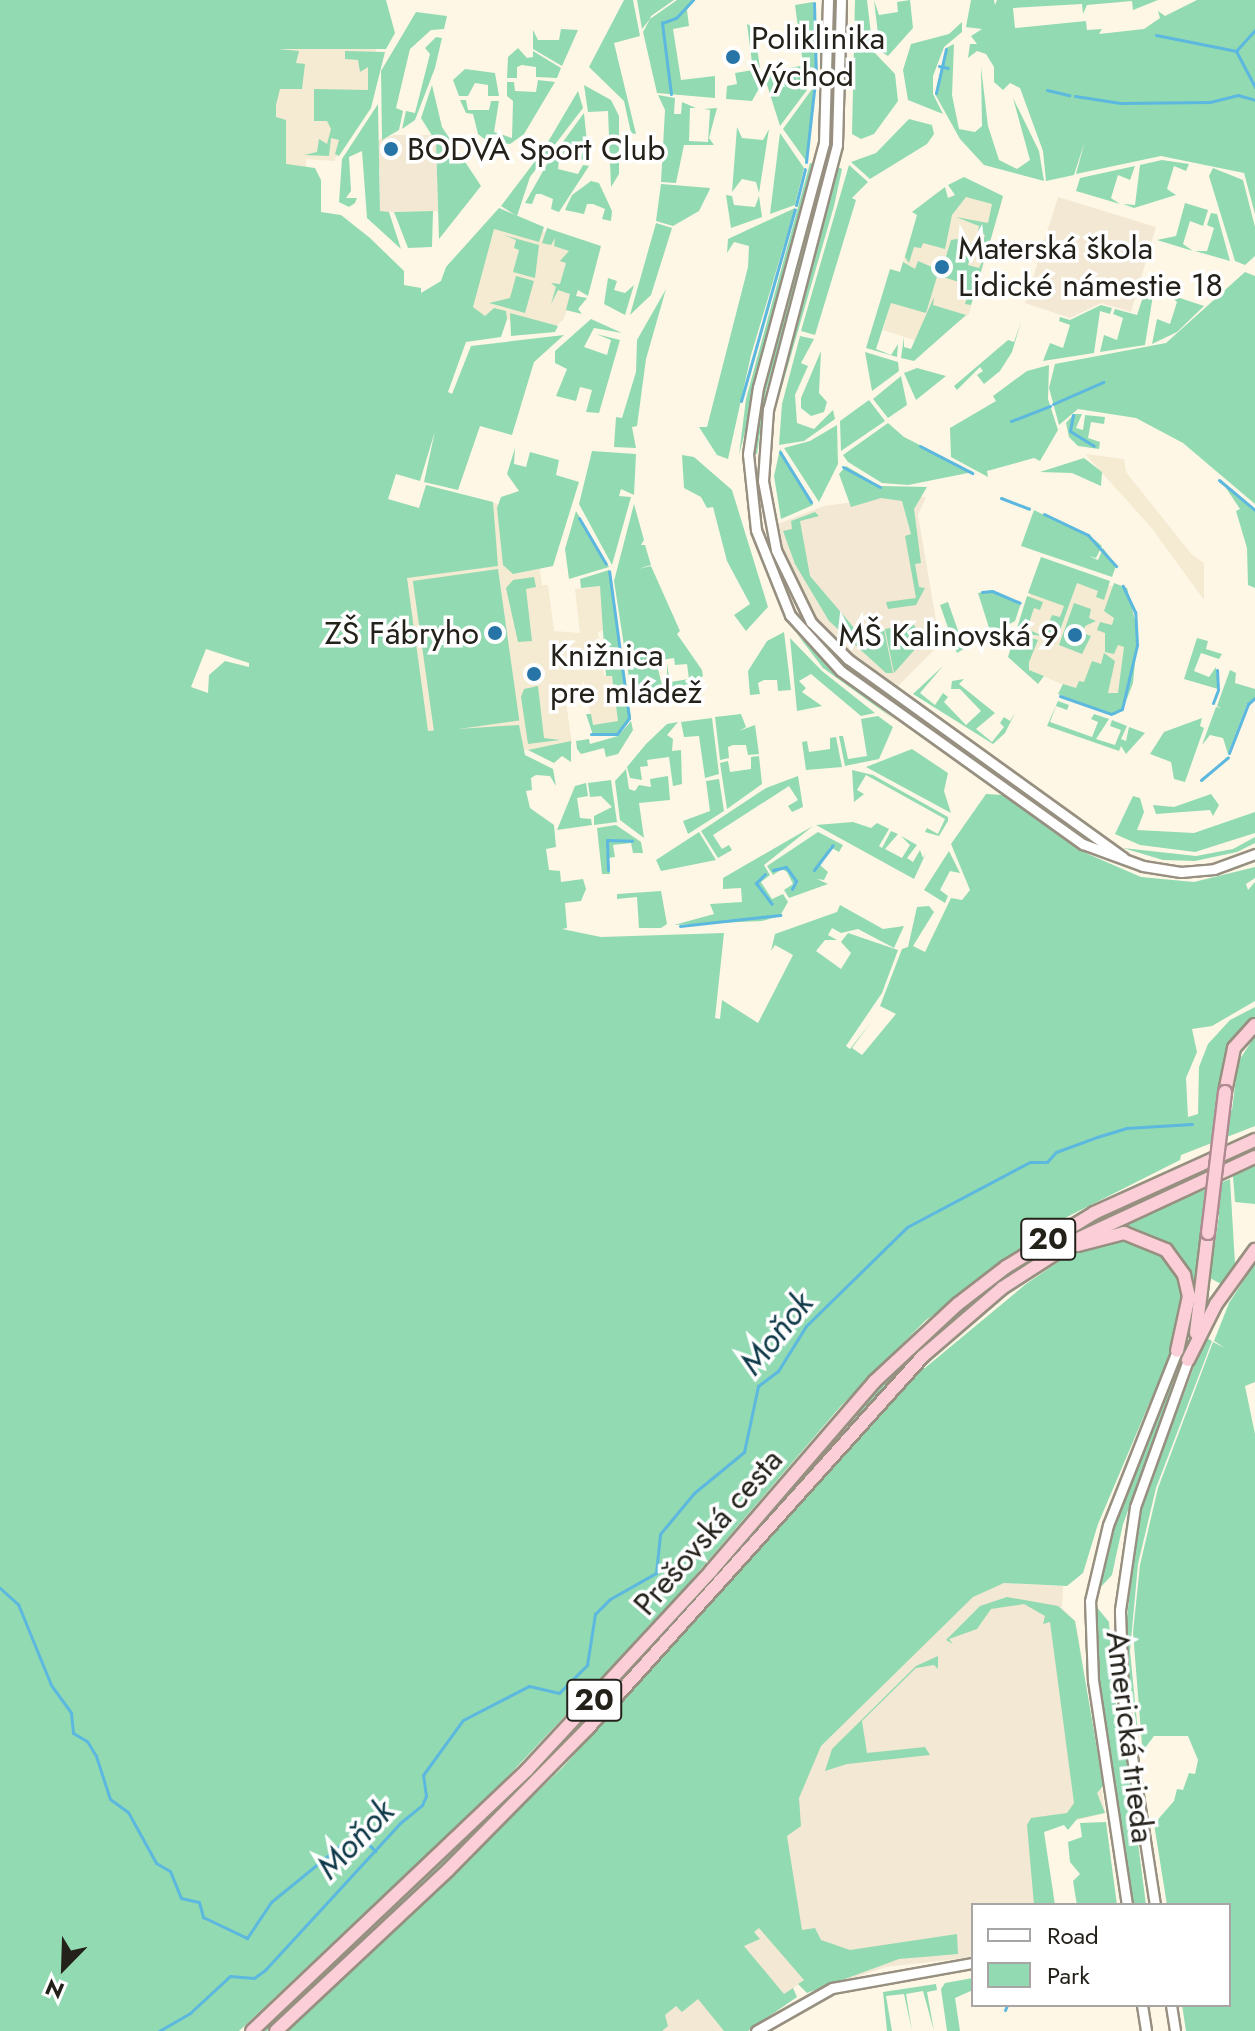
<!DOCTYPE html>
<meta charset="utf-8">
<style>
body{margin:0}
#map{position:relative;width:1255px;height:2031px;overflow:hidden;background:#fef7e5;font-family:Jost,sans-serif}
div>[style]{position:absolute}
[style*='--x']{left:calc(var(--x)*1px);top:calc(var(--y)*1px);width:calc(var(--w)*1px);rotate:calc(var(--a)*1deg)}
.commercial>*{inset:0;background:#f3e8d3}
.built>*{inset:0;background:#f5ead2}
.green>*{inset:0;background:#92dab2;transform-origin:0 0}
.stream>*{height:3px;margin:-1.5px;padding:0 1.5px;transform-origin:1.5px;border-radius:1.5px;background:#5cb8de}
.roads{filter:drop-shadow(2px 0 #979081) drop-shadow(-2px 0 #979081) drop-shadow(0 2px #979081) drop-shadow(0 -2px #979081)}
.tertiary>*{height:9px;margin:-4.5px;padding:0 4.5px;transform-origin:4.5px;border-radius:4.5px;background:#fff}
.trunk>*{height:12px;margin:-6px;padding:0 6px;transform-origin:6px;border-radius:6px;background:#fbced8}
.bridges{filter:drop-shadow(2px 0 #af8a90) drop-shadow(-2px 0 #af8a90) drop-shadow(0 2px #af8a90) drop-shadow(0 -2px #af8a90)}
.trunk-bridge>*{height:12px;margin:-6px;padding:0 6px;transform-origin:6px;border-radius:6px;background:#fbced8}
.dots>*{width:22px;height:22px;translate:-50% -50%;box-sizing:border-box;border:4px solid #fff;border-radius:50%}
span{translate:-50% -50%;white-space:nowrap;text-align:center;line-height:1.15;-webkit-text-stroke:7px #fff;paint-order:stroke}
.shield-label span{padding:2px 6px;background:#fff;border:2px solid;border-radius:6px;-webkit-text-stroke-width:0}
.shield-label{font-size:30px;color:#24211b;font-weight:700}
.poi-label{font-size:32px;color:#24211b}
.left{translate:0 -50%;text-align:left}
.right{translate:-100% -50%;text-align:right}
.street-label{font-size:32px;color:#24211b}
.water-label{font-size:34px;color:#0f3949;font-style:italic}
.legend{position:absolute;left:971px;top:1903px;width:260px;height:104px;box-sizing:border-box;background:#fff;border:2px solid #a7a6a4;margin:0;padding:10px 14px;list-style:none;font-size:24px;color:#24211b}
.legend li{display:flex;align-items:center;gap:16px;height:40px}
.legend b{width:40px;border:2px solid #a7a6a4}
.north{position:absolute;left:24px;top:1927px;width:80px;height:80px;-webkit-text-stroke:6px #fff;paint-order:stroke;rotate:203deg;font-size:22px;font-weight:700;line-height:32px;text-align:center;color:#24211b}
.north::after{content:'';display:block;margin:auto;width:28px;height:36px;background:#24211b;clip-path:polygon(50% 0,100% 100%,50% 72%,0 100%)}
</style>
<div id="map">
<div class="commercial">
<div style="clip-path:polygon(394px 135px,431px 135px,436px 142px,438px 211px,380px 212px,380px 168px,374px 168px,377px 140px)"></div>
<div style="clip-path:polygon(1058px 197px,1156px 227px,1131px 312px,1101px 303px,1070px 318px,1025px 303px)"></div>
<div style="clip-path:polygon(897px 496px,926px 497px,918px 515px,940px 644px,891px 693px,811px 622px,770px 527px,824px 506px)"></div>
<div style="clip-path:polygon(1001px 1583px,1063px 1586px,1062px 1608px,1075px 1621px,1078px 1634px,1105px 1813px,1038px 1830px,1050px 1905px,973px 1905px,973px 1957px,886px 1967px,813px 1991px,804px 1980px,784px 1995px,744px 1946px,815px 1748px,970px 1597px)"></div>
<div style="clip-path:polygon(698px 1998px,724px 2031px,660px 2031px,647px 2007px)"></div>
</div>
<div class="built">
<div style="clip-path:polygon(257px 0,367px 0,376px 47px,373px 100px,334px 161px,306px 159px,306px 172px,277px 171px)"></div>
<div style="clip-path:polygon(966px 190px,1002px 201px,969px 314px,942px 335px,917px 341px,883px 330px,910px 238px)"></div>
<div style="clip-path:polygon(520px 225px,593px 245px,563px 320px,550px 331px,507px 319px,503px 331px,455px 317px,485px 226px)"></div>
<div style="clip-path:polygon(1085px 454px,1124px 459px,1126px 472px,1192px 555px,1204px 563px,1204px 600px,1150px 526px)"></div>
<div style="clip-path:polygon(426px 485px,554px 519px,540px 571px,542px 585px,548px 585px,554px 631px,580px 633px,575px 589px,600px 586px,606px 630px,598px 632px,604px 676px,612px 675px,618px 722px,593px 725px,583px 679px,583px 684px,564px 688px,572px 744px,521px 751px,432px 780px,385px 499px,419px 508px)"></div>
<div style="clip-path:polygon(1042px 559px,1124px 591px,1135px 637px,1117px 708px,1029px 670px,1011px 650px)"></div>
</div>
<div class="green">
<div style="clip-path:polygon(evenodd,0 0,386px 0,395px 33px,386px 49px,278px 49px,299px 51px,296px 63px,305px 64px,302px 89px,280px 89px,276px 105px,276px 117px,286px 120px,286px 164px,315px 168px,321px 180px,321px 212px,341px 215px,370px 238px,404px 271px,404px 285px,421px 288px,421px 293px,441px 281px,446px 267px,499px 208px,544px 227px,539px 242px,494px 229px,473px 307px,485px 316px,494px 308px,506px 311px,507px 319px,501px 337px,466px 342px,448px 392px,452px 394px,471px 346px,564px 335px,534px 362px,512px 435px,480px 426px,458px 490px,424px 482px,435px 431px,420px 481px,396px 474px,388px 499px,419px 508px,426px 485px,493px 502px,498px 566px,407px 578px,428px 731px,519px 725px,525px 755px,553px 769px,556px 786px,550px 776px,536px 775px,531px 778px,532px 790px,526px 791px,530px 808px,554px 825px,556px 847px,546px 849px,549px 870px,560px 871px,561px 882px,583px 879px,586px 889px,581px 901px,565px 903px,567px 928px,562px 929px,601px 937px,724px 933px,715px 1018px,720px 1019px,722px 1000px,758px 1023px,793px 955px,775px 945px,771px 951px,775px 934px,837px 912px,840px 905px,883px 929px,904px 926px,894px 948px,858px 929px,841px 933px,832px 928px,828px 935px,837px 940px,825px 940px,816px 951px,841px 969px,851px 953px,841px 942px,848px 933px,898px 950px,882px 993px,846px 1046px,850px 1049px,871px 1022px,852px 1048px,862px 1055px,896px 1014px,880px 1006px,902px 949px,908px 947px,917px 907px,929px 906px,934px 912px,913px 946px,925px 952px,951px 898px,962px 900px,970px 890px,951px 844px,986px 794px,1003px 795px,1088px 854px,1141px 877px,1194px 882px,1255px 867px,1255px 878px,1246px 884px,1248px 890px,1255px 882px,1255px 1001px,1212px 1026px,1192px 1029px,1197px 1052px,1186px 1078px,1188px 1117px,1198px 1114px,1199px 1067px,1208px 1044px,1230px 1020px,1255px 1007px,1255px 1018px,1237px 1032px,1227px 1050px,1218px 1109px,1232px 1110px,1238px 1062px,1255px 1036px,1255px 1126px,1181px 1155px,1180px 1160px,1061px 1220px,925px 1321px,840px 1407px,675px 1599px,494px 1791px,239px 2031px,0 2031px,0 0,206px 649px,249px 663px,249px 667px,225px 661px,209px 675px,208px 693px,191px 687px,206px 649px)"></div>
<div style="clip-path:polygon(624px 0,633px 0,640px 36px,614px 43px,636px 134px,631px 133px,624px 101px,589px 67px)"></div>
<div style="clip-path:polygon(637px 0,674px 0,651px 16px,650px 19px,677px 0,693px 0,687px 10px,689px 26px,673px 29px,681px 80px,715px 76px,715px 98px,657px 93px,643px 32px,650px 19px,642px 29px)"></div>
<div style="clip-path:polygon(855px 0,867px 0,873px 51px,895px 74px,898px 101px,874px 134px,861px 139px,852px 134px)"></div>
<div style="clip-path:polygon(874px 0,879px 15px,898px 12px,897px 2px,910px 0,913px 28px,888px 56px,880px 51px)"></div>
<div style="clip-path:polygon(971px 0,994px 0,995px 5px,997px 0,1158px 0,1133px 10px,1132px 1px,1087px 5px,1083px 14px,1082px 4px,1013px 8px,1015px 28px,1086px 21px,1087px 30px,1102px 29px,1099px 34px,1144px 29px,1160px 18px,1158px 11px,1165px 16px,1197px 0,1255px 0,1255px 214px,1244px 173px,1161px 156px,1076px 174px,1085px 141px,1074px 175px,1046px 181px,1043px 151px,1020px 88px,1010px 83px,1003px 90px,994px 82px,994px 67px,986px 54px,977px 51px,968px 58px,970px 44px,977px 44px,971px 36px,982px 29px,966px 27px)"></div>
<div style="clip-path:polygon(813px 2px,815px 31px,815px 78px,803px 64px,795px 5px)"></div>
<div style="clip-path:polygon(416px 12px,447px 16px,444px 29px,431px 30px,410px 49px,396px 108px,403px 111px,399px 130px,382px 140px,381px 71px)"></div>
<div style="clip-path:polygon(962px 22px,962px 32px,944px 47px,933px 76px,933px 94px,943px 114px,908px 100px,903px 70px,911px 44px,949px 34px)"></div>
<div style="clip-path:polygon(747px 24px,761px 31px,755px 32px,762px 83px,752px 101px,726px 99px,727px 86px,737px 84px,735px 73px,753px 70px)"></div>
<div style="clip-path:polygon(561px 29px,578px 30px,562px 66px,533px 49px,533px 30px,538px 40px,559px 40px)"></div>
<div style="clip-path:polygon(436px 37px,442px 38px,435px 68px,415px 120px,402px 129px,406px 111px,415px 113px,430px 54px,425px 48px)"></div>
<div style="clip-path:polygon(954px 44px,952px 95px,959px 129px,975px 132px,982px 126px,981px 67px,988px 126px,999px 160px,1017px 169px,1030px 160px,1013px 98px,1039px 151px,1044px 181px,984px 165px,960px 139px,935px 94px,946px 48px)"></div>
<div style="clip-path:polygon(518px 48px,527px 58px,533px 57px,533px 51px,561px 68px,557px 78px,536px 77px,536px 67px,522px 65px,517px 67px,517px 78px,507px 78px,508px 57px)"></div>
<div style="clip-path:polygon(345px 51px,385px 52px,371px 108px,339px 156px,335px 154px,339px 140px,331px 138px,329px 156px,304px 155px,317px 152px,319px 139px,327px 144px,331px 129px,327px 121px,314px 121px,314px 89px,368px 90px,368px 67px,360px 72px,358px 60px,345px 59px)"></div>
<div style="clip-path:polygon(801px 66px,813px 82px,780px 126px,763px 72px)"></div>
<div style="clip-path:polygon(465px 69px,495px 73px,499px 96px,488px 96px,488px 85px,475px 83px,468px 96px,459px 96px,453px 80px)"></div>
<div style="clip-path:polygon(538px 80px,555px 82px,524px 134px,510px 144px,488px 142px,478px 134px,473px 114px,466px 113px,460px 100px,466px 100px,468px 110px,489px 110px,491px 101px,499px 101px,494px 132px,512px 138px,513px 101px,507px 96px,507px 82px,514px 82px,515px 91px,536px 92px)"></div>
<div style="clip-path:polygon(432px 85px,442px 127px,481px 186px,439px 239px,436px 142px,421px 118px)"></div>
<div style="clip-path:polygon(584px 85px,611px 100px,619px 116px,619px 174px,611px 187px,608px 111px,588px 112px)"></div>
<div style="clip-path:polygon(815px 85px,813px 113px,806px 161px,783px 129px)"></div>
<div style="clip-path:polygon(578px 91px,583px 108px,530px 177px,517px 216px,501px 206px,542px 152px)"></div>
<div style="clip-path:polygon(658px 95px,675px 98px,674px 114px,681px 114px,682px 102px,696px 108px,690px 108px,689px 141px,708px 142px,710px 110px,704px 109px,717px 108px,709px 138px,714px 145px,684px 145px,676px 183px,661px 182px,665px 110px)"></div>
<div style="clip-path:polygon(378px 104px,380px 211px,389px 212px,401px 249px,367px 218px,362px 151px,349px 157px,351px 191px,346px 198px,357px 198px,355px 203px,349px 207px,339px 202px,342px 159px)"></div>
<div style="clip-path:polygon(584px 113px,589px 163px,581px 159px,583px 150px,571px 145px,566px 145px,563px 156px,554px 154px)"></div>
<div style="clip-path:polygon(909px 119px,932px 125px,934px 134px,927px 144px,870px 179px,851px 162px,876px 153px)"></div>
<div style="clip-path:polygon(737px 127px,742px 138px,763px 140px,769px 129px,759px 193px,756px 182px,742px 179px,732px 192px)"></div>
<div style="clip-path:polygon(780px 133px,804px 168px,795px 205px,770px 214px)"></div>
<div style="clip-path:polygon(551px 157px,559px 159px,558px 169px,578px 174px,583px 165px,589px 166px,559px 212px,551px 209px,553px 199px,541px 194px,536px 194px,532px 204px,525px 203px)"></div>
<div style="clip-path:polygon(1162px 160px,1189px 164px,1186px 171px,1174px 166px,1167px 189px,1176px 195px,1134px 208px,1123px 204px,1135px 205px,1140px 165px)"></div>
<div style="clip-path:polygon(810px 163px,815px 164px,739px 455px,746px 399px)"></div>
<div style="clip-path:polygon(849px 165px,868px 182px,852px 198px,856px 200px,815px 335px,801px 331px)"></div>
<div style="clip-path:polygon(824px 166px,806px 255px,766px 391px,757px 454px,753px 454px,765px 378px)"></div>
<div style="clip-path:polygon(1135px 166px,1130px 180px,1118px 175px,1111px 198px,1120px 204px,1076px 191px,1080px 178px)"></div>
<div style="clip-path:polygon(838px 167px,842px 169px,834px 206px,772px 421px,779px 375px)"></div>
<div style="clip-path:polygon(1213px 168px,1243px 180px,1255px 227px,1255px 256px,1245px 265px,1235px 261px,1209px 176px)"></div>
<div style="clip-path:polygon(964px 177px,1003px 196px,988px 249px,981px 247px,985px 235px,978px 232px,979px 226px,956px 217px,988px 223px,992px 204px,966px 197px,952px 215px,945px 249px,923px 243px,921px 248px,914px 247px,909px 263px,905px 257px,917px 215px,912px 212px,945px 187px,948px 198px,955px 195px,948px 185px)"></div>
<div style="clip-path:polygon(591px 181px,599px 183px,612px 211px,611px 221px,602px 219px,605px 209px,593px 204px,587px 204px,584px 214px,565px 210px,572px 195px)"></div>
<div style="clip-path:polygon(661px 184px,710px 188px,709px 191px,699px 211px,673px 226px,656px 221px)"></div>
<div style="clip-path:polygon(726px 195px,732px 196px,734px 205px,755px 207px,759px 196px,762px 217px,731px 228px)"></div>
<div style="clip-path:polygon(1185px 203px,1208px 210px,1203px 226px,1190px 221px,1183px 244px,1193px 251px,1157px 240px,1176px 236px)"></div>
<div style="clip-path:polygon(795px 208px,751px 355px,728px 459px,717px 455px,699px 427px,707px 427px,748px 267px,749px 246px,734px 242px,727px 253px,728px 239px)"></div>
<div style="clip-path:polygon(433px 211px,432px 247px,408px 248px,394px 212px)"></div>
<div style="clip-path:polygon(1211px 213px,1217px 214px,1230px 261px,1195px 251px,1207px 251px,1214px 228px,1207px 225px)"></div>
<div style="clip-path:polygon(656px 223px,672px 228px,651px 295px,630px 315px)"></div>
<div style="clip-path:polygon(547px 228px,601px 246px,588px 296px,578px 290px,576px 296px,587px 298px,578px 309px,582px 314px,566px 310px,570px 294px,558px 290px,551px 304px,556px 287px,551px 283px,560px 284px,566px 263px,560px 261px,569px 251px,554px 246px,555px 238px,551px 245px,542px 243px)"></div>
<div style="clip-path:polygon(504px 235px,539px 245px,535px 278px,513px 272px,519px 250px,514px 248px,516px 240px)"></div>
<div style="clip-path:polygon(957px 239px,973px 244px,968px 265px,979px 268px,986px 254px,971px 305px,965px 304px,969px 291px,961px 288px,962px 283px,940px 276px,951px 240px)"></div>
<div style="clip-path:polygon(918px 261px,939px 270px,926px 313px,891px 303px,876px 349px,891px 355px,898px 344px,897px 357px,866px 348px,890px 269px,900px 272px,903px 262px,915px 269px)"></div>
<div style="clip-path:polygon(1245px 272px,1255px 276px,1255px 504px,1183px 443px,1136px 418px,1078px 409px,1059px 425px,1049px 388px,1055px 364px,1166px 343px)"></div>
<div style="clip-path:polygon(516px 276px,534px 281px,525px 313px,489px 303px,510px 298px)"></div>
<div style="clip-path:polygon(608px 278px,617px 281px,614px 290px,625px 293px,634px 285px,625px 315px,604px 304px)"></div>
<div style="clip-path:polygon(1146px 288px,1165px 295px,1153px 295px,1145px 345px,1100px 352px,1104px 335px,1117px 340px,1123px 318px,1113px 314px,1115px 309px,1137px 315px)"></div>
<div style="clip-path:polygon(666px 289px,646px 359px,637px 426px,632px 427px,636px 448px,614px 447px,616px 417px,622px 418px,636px 372px,637px 340px)"></div>
<div style="clip-path:polygon(1168px 294px,1204px 306px,1177px 332px,1152px 344px,1157px 319px,1170px 324px,1177px 302px)"></div>
<div style="clip-path:polygon(934px 297px,933px 305px,966px 315px,914px 361px,901px 358px,904px 337px,904px 347px,911px 349px)"></div>
<div style="clip-path:polygon(1101px 305px,1112px 308px,1110px 314px,1100px 311px,1094px 353px,1043px 361px,1050px 343px,1063px 348px,1070px 325px,1059px 321px,1060px 317px,1070px 320px)"></div>
<div style="clip-path:polygon(510px 313px,558px 326px,555px 332px,511px 336px)"></div>
<div style="clip-path:polygon(591px 319px,622px 333px,594px 328px,584px 347px,607px 355px,611px 340px,596px 334px,620px 340px,599px 413px,586px 412px,592px 390px,580px 387px,576px 401px,556px 396px,567px 369px,555px 363px,555px 351px)"></div>
<div style="clip-path:polygon(1021px 322px,1012px 352px,1000px 371px,984px 384px,977px 375px,983px 371px,980px 367px,957px 390px,954px 386px,1008px 340px,1014px 342px)"></div>
<div style="clip-path:polygon(800px 336px,814px 339px,801px 363px,808px 366px,795px 395px,797px 423px,814px 429px,833px 410px,835px 419px,804px 441px,779px 445px,782px 404px)"></div>
<div style="clip-path:polygon(821px 351px,819px 393px,827px 402px,824px 412px,811px 416px,801px 408px,801px 398px)"></div>
<div style="clip-path:polygon(865px 352px,898px 362px,899px 371px,872px 391px)"></div>
<div style="clip-path:polygon(1049px 365px,1048px 399px,1058px 430px,1040px 461px,1034px 458px,987px 471px,988px 477px,951px 457px,950px 428px,996px 401px,993px 396px,1027px 371px)"></div>
<div style="clip-path:polygon(917px 368px,946px 376px,916px 400px,904px 373px)"></div>
<div style="clip-path:polygon(901px 376px,907px 405px,888px 418px,873px 399px)"></div>
<div style="clip-path:polygon(869px 400px,885px 421px,841px 451px,840px 421px)"></div>
<div style="clip-path:polygon(1074px 414px,1082px 414px,1076px 428px,1083px 430px,1085px 415px,1105px 417px,1104px 424px,1091px 422px,1088px 438px,1100px 442px,1099px 449px,1078px 446px,1069px 437px,1066px 423px)"></div>
<div style="clip-path:polygon(888px 423px,904px 437px,973px 472px,908px 485px,882px 483px,848px 462px,843px 455px)"></div>
<div style="clip-path:polygon(837px 425px,838px 464px,819px 502px,784px 448px,810px 441px)"></div>
<div style="clip-path:polygon(515px 448px,514px 464px,526px 467px,530px 452px,559px 460px,556px 475px,579px 482px,553px 566px,513px 574px,503px 565px,497px 508px,501px 497px,519px 491px,507px 474px)"></div>
<div style="clip-path:polygon(780px 449px,813px 505px,781px 519px,774px 476px)"></div>
<div style="clip-path:polygon(592px 451px,636px 454px,634px 495px,621px 489px,619px 496px,631px 497px,612px 565px,579px 504px)"></div>
<div style="clip-path:polygon(682px 455px,694px 457px,732px 490px,768px 607px,746px 631px,734px 615px,750px 604px,727px 561px,713px 507px,707px 508px,701px 497px,684px 488px)"></div>
<div style="clip-path:polygon(1084px 458px,1102px 472px,1101px 486px,1072px 473px,1040px 472px)"></div>
<div style="clip-path:polygon(846px 466px,880px 486px,927px 487px,914px 509px,921px 563px,915px 564px,919px 587px,925px 588px,916px 605px,888px 609px,886px 602px,916px 598px,905px 536px,911px 534px,902px 501px,881px 498px,851px 507px,839px 474px)"></div>
<div style="clip-path:polygon(1220px 479px,1255px 510px,1255px 588px,1248px 585px,1247px 548px,1236px 511px,1240px 509px)"></div>
<div style="clip-path:polygon(634px 504px,644px 540px,641px 545px,645px 545px,651px 565px,638px 569px,651px 566px,680px 631px,677px 634px,702px 670px,703px 676px,689px 685px,667px 688px,667px 664px,670px 682px,689px 679px,687px 664px,675px 665px,674px 658px,656px 661px,663px 689px,643px 691px,629px 678px,614px 581px)"></div>
<div style="clip-path:polygon(1034px 510px,1095px 540px,1102px 546px,1096px 558px,1089px 556px,1098px 560px,1103px 548px,1116px 566px,1112px 577px,1021px 546px)"></div>
<div style="clip-path:polygon(576px 511px,609px 567px,569px 579px,565px 549px)"></div>
<div style="clip-path:polygon(815px 512px,819px 516px,800px 521px,810px 576px,861px 636px,884px 629px,893px 673px,886px 673px,829px 621px,795px 564px,783px 531px,792px 529px,791px 521px)"></div>
<div style="clip-path:polygon(1041px 557px,1110px 581px,1104px 600px,1096px 597px,1098px 591px,1077px 583px,1055px 644px,1045px 640px,1050px 636px,1046px 630px,1052px 615px,1060px 617px,1064px 606px,1028px 593px)"></div>
<div style="left:498px;top:569px;width:153px;height:86px;rotate:82deg"></div>
<div style="clip-path:polygon(609px 570px,631px 717px,618px 734px,593px 735px,586px 714px,591px 714px,593px 725px,618px 721px,612px 676px,606px 676px,600px 586px,581px 588px,580px 579px)"></div>
<div style="clip-path:polygon(534px 577px,536px 587px,526px 589px,532px 641px,518px 642px,506px 588px,513px 580px)"></div>
<div style="clip-path:polygon(1114px 583px,1127px 588px,1138px 632px,1133px 683px,1123px 709px,1115px 715px,1058px 694px,1063px 684px,1076px 688px,1079px 681px,1084px 682px,1092px 661px,1101px 664px,1104px 653px,1115px 661px,1108px 693px,1118px 693px,1124px 647px,1118px 645px,1114px 654px,1105px 652px,1105px 633px,1097px 630px,1100px 622px,1112px 625px,1114px 618px,1104px 611px)"></div>
<div style="clip-path:polygon(992px 590px,1021px 603px,1015px 621px,991px 634px,978px 593px)"></div>
<div style="clip-path:polygon(1027px 596px,1043px 602px,1040px 610px,1034px 608px,1027px 629px,1043px 636px,1016px 633px,1038px 640px,1029px 662px,1029px 670px,1044px 676px,1038px 684px,1008px 657px)"></div>
<div style="clip-path:polygon(948px 602px,963px 645px,979px 639px,977px 632px,986px 634px,985px 636px,957px 653px,940px 605px)"></div>
<div style="clip-path:polygon(1074px 603px,1091px 609px,1089px 618px,1096px 621px,1085px 626px,1083px 633px,1091px 636px,1082px 654px,1059px 645px)"></div>
<div style="clip-path:polygon(913px 624px,925px 638px,894px 673px,885px 629px)"></div>
<div style="clip-path:polygon(784px 632px,791px 690px,778px 691px,777px 680px,764px 680px,758px 683px,760px 694px,750px 695px,748px 671px,767px 641px)"></div>
<div style="clip-path:polygon(797px 634px,835px 672px,895px 720px,823px 668px)"></div>
<div style="clip-path:polygon(790px 638px,822px 671px,875px 713px,861px 716px,811px 674px,799px 681px,806px 688px,802px 692px,822px 706px,797px 711px)"></div>
<div style="clip-path:polygon(1197px 638px,1208px 641px,1206px 649px,1222px 654px,1219px 659px,1201px 653px,1194px 671px,1209px 677px,1216px 667px,1218px 689px,1184px 679px)"></div>
<div style="clip-path:polygon(943px 666px,920px 693px,935px 705px,943px 693px,948px 697px,944px 702px,966px 725px,981px 711px,960px 689px,951px 689px,952px 681px,964px 679px,959px 684px,995px 713px,976px 729px,992px 742px,1004px 727px,1000px 723px,1004px 717px,1010px 721px,1015px 713px,1005px 733px,993px 744px,913px 694px)"></div>
<div style="clip-path:polygon(1230px 670px,1236px 673px,1235px 683px,1255px 689px,1255px 698px,1247px 704px,1228px 754px,1223px 738px,1210px 735px,1202px 745px,1216px 707px,1221px 708px,1217px 706px)"></div>
<div style="clip-path:polygon(538px 686px,544px 738px,560px 740px,528px 744px,521px 697px,524px 689px)"></div>
<div style="clip-path:polygon(1058px 701px,1069px 705px,1067px 710px,1056px 706px,1050px 722px,1092px 737px,1098px 722px,1091px 719px,1094px 714px,1109px 719px,1096px 739px,1115px 745px,1121px 730px,1110px 726px,1112px 720px,1127px 726px,1121px 739px,1126px 741px,1129px 727px,1145px 733px,1126px 754px,1121px 746px,1119px 751px,1047px 726px)"></div>
<div style="clip-path:polygon(741px 714px,746px 727px,739px 731px,755px 725px,759px 754px,748px 755px,746px 745px,733px 745px,728px 747px,729px 758px,720px 760px,715px 717px)"></div>
<div style="clip-path:polygon(878px 716px,893px 727px,879px 759px,845px 766px,839px 736px,843px 736px,848px 759px,867px 756px,861px 719px)"></div>
<div style="clip-path:polygon(712px 718px,719px 774px,705px 778px,699px 736px,684px 737px,681px 722px)"></div>
<div style="clip-path:polygon(1202px 718px,1200px 726px,1204px 728px,1185px 782px,1174px 779px,1171px 762px,1150px 754px,1164px 732px)"></div>
<div style="clip-path:polygon(631px 721px,633px 730px,618px 754px,606px 757px,604px 748px,581px 754px,577px 749px,576px 741px,589px 739px,590px 744px,618px 736px)"></div>
<div style="clip-path:polygon(678px 722px,667px 735px,673px 739px,672px 751px,681px 750px,682px 784px,673px 786px,669px 757px,647px 760px,648px 766px,640px 767px,642px 780px,630px 778px,627px 767px,646px 744px,667px 724px)"></div>
<div style="clip-path:polygon(836px 737px,842px 767px,806px 770px,802px 742px,807px 741px,809px 752px,830px 749px,830px 738px)"></div>
<div style="clip-path:polygon(571px 741px,571px 762px,562px 756px,554px 763px,528px 750px)"></div>
<div style="clip-path:polygon(912px 749px,948px 773px,944px 791px,951px 813px,866px 767px)"></div>
<div style="clip-path:polygon(759px 756px,762px 784px,727px 809px,720px 763px,728px 761px,730px 772px,751px 769px,751px 757px)"></div>
<div style="clip-path:polygon(626px 769px,629px 789px,635px 791px,639px 785px,651px 787px,650px 779px,668px 776px,670px 800px,639px 803px,644px 838px,620px 820px,615px 781px)"></div>
<div style="clip-path:polygon(852px 770px,873px 775px,948px 817px,948px 821px,939px 836px,925px 832px,927px 828px,938px 834px,945px 819px,866px 775px,857px 790px,864px 794px,854px 802px)"></div>
<div style="clip-path:polygon(798px 776px,803px 807px,792px 812px,788px 806px,798px 800px,789px 786px,713px 835px,722px 849px,729px 845px,732px 850px,718px 858px,701px 831px,766px 788px)"></div>
<div style="clip-path:polygon(719px 779px,724px 811px,688px 834px,683px 821px,710px 811px,706px 781px)"></div>
<div style="clip-path:polygon(611px 780px,617px 822px,594px 825px,594px 816px,612px 807px,601px 796px,590px 797px,588px 783px)"></div>
<div style="clip-path:polygon(586px 783px,588px 796px,577px 798px,580px 818px,591px 819px,592px 825px,557px 830px,575px 786px)"></div>
<div style="clip-path:polygon(1211px 794px,1219px 805px,1213px 816px,1210px 810px,1156px 814px,1153px 805px,1174px 807px)"></div>
<div style="clip-path:polygon(1133px 796px,1140px 798px,1144px 812px,1137px 830px,1194px 833px,1255px 812px,1255px 833px,1195px 852px,1140px 845px,1115px 834px)"></div>
<div style="clip-path:polygon(853px 822px,871px 828px,877px 823px,889px 829px,879px 846px,882px 848px,891px 831px,898px 834px,885px 849px,902px 858px,910px 845px,901px 836px,917px 845px,907px 858px,913px 862px,920px 850px,923px 858px,926px 853px,914px 879px,816px 825px)"></div>
<div style="clip-path:polygon(616px 825px,641px 842px,643px 853px,633px 853px,631px 843px,613px 845px,615px 857px,608px 858px,610px 874px,602px 874px,597px 828px)"></div>
<div style="clip-path:polygon(813px 826px,764px 865px,770px 875px,761px 882px,772px 899px,783px 894px,788px 902px,780px 916px,762px 921px,674px 925px,714px 914px,710px 904px,742px 902px,741px 888px,723px 889px,723px 878px)"></div>
<div style="clip-path:polygon(699px 832px,716px 860px,661px 871px,656px 860px)"></div>
<div style="clip-path:polygon(818px 832px,843px 845px,839px 852px,830px 847px,820px 865px,828px 872px,824px 880px,817px 879px,828px 884px,789px 898px,784px 890px,793px 884px,787px 872px,782px 869px,773px 875px,767px 866px)"></div>
<div style="clip-path:polygon(1255px 837px,1255px 843px,1237px 852px,1195px 861px,1163px 860px,1123px 848px,1196px 856px,1233px 849px)"></div>
<div style="clip-path:polygon(949px 851px,960px 873px,950px 871px,940px 890px,948px 896px,945px 903px,924px 890px)"></div>
<div style="clip-path:polygon(661px 891px,667px 924px,661px 928px,639px 928px,637px 897px,617px 899px,617px 894px)"></div>
<div style="clip-path:polygon(1255px 1146px,1089px 1227px,981px 1299px,888px 1383px,817px 1459px,885px 1380px,1012px 1271px,1128px 1202px)"></div>
<div style="clip-path:polygon(1255px 1166px,1255px 1204px,1235px 1202px,1233px 1176px)"></div>
<div style="clip-path:polygon(1230px 1179px,1235px 1264px,1221px 1284px,1210px 1278px,1219px 1215px,1204px 1213px,1193px 1302px,1188px 1273px,1168px 1245px,1144px 1232px,1112px 1229px)"></div>
<div style="clip-path:polygon(1119px 1238px,1160px 1250px,1179px 1277px,1184px 1303px,1172px 1350px,1098px 1524px,1083px 1573px,1067px 1586px,1004px 1583px,973px 1597px,821px 1746px,799px 1798px,801px 1826px,787px 1836px,802px 1930px,815px 1928px,821px 1940px,850px 1950px,957px 1934px,958px 1954px,899px 1959px,807px 1993px,798px 1984px,804px 1980px,759px 1928px,754px 1932px,760px 1939px,744px 1946px,784px 1994px,793px 1988px,797px 1997px,748px 2031px,724px 2031px,698px 1999px,682px 2012px,676px 2006px,665px 2015px,668px 2026px,662px 2031px,288px 2031px,563px 1767px,914px 1377px,1026px 1284px,1070px 1254px)"></div>
<div style="clip-path:polygon(1255px 1263px,1255px 1382px,1245px 1386px,1255px 1434px,1255px 2031px,1186px 2031px,1182px 2005px,1229px 2005px,1229px 1905px,1167px 1905px,1154px 1824px,1174px 1801px,1177px 1789px,1183px 1790px,1189px 1773px,1195px 1774px,1198px 1760px,1188px 1736px,1154px 1736px,1145px 1748px,1142px 1745px,1133px 1632px,1140px 1565px,1158px 1488px,1213px 1342px,1225px 1348px,1214px 1341px,1229px 1303px)"></div>
<div style="clip-path:polygon(1189px 1333px,1185px 1355px,1123px 1524px,1112px 1575px,1097px 1591px,1109px 1534px)"></div>
<div style="clip-path:polygon(1205px 1337px,1212px 1341px,1156px 1488px,1138px 1564px,1130px 1651px,1139px 1742px,1124px 1645px,1138px 1516px)"></div>
<div style="clip-path:polygon(778px 1505px,616px 1691px,480px 1831px,326px 1978px,267px 2031px,261px 2031px,372px 1929px,565px 1738px)"></div>
<div style="clip-path:polygon(1007px 1597px,1058px 1606px,1075px 1621px,1097px 1749px,1103px 1786px,1097px 1793px,1105px 1813px,1077px 1819px,1068px 1830px,1064px 1825px,1044px 1832px,1055px 1905px,1034px 1905px,1027px 1825px,1031px 1818px,1067px 1813px,1074px 1803px,1050px 1622px,1043px 1624px,1045px 1616px,1024px 1604px,991px 1609px,977px 1629px,949px 1639px,953px 1644px,946px 1640px,980px 1606px)"></div>
<div style="clip-path:polygon(1095px 1605px,1109px 1622px,1113px 1690px,1126px 1749px,1146px 1905px,1131px 1905px,1095px 1675px)"></div>
<div style="clip-path:polygon(938px 1656px,938px 1669px,934px 1665px,916px 1668px,862px 1721px,867px 1753px,925px 1747px,930px 1755px,847px 1764px,825px 1771px,832px 1749px,916px 1666px)"></div>
<div style="clip-path:polygon(1106px 1822px,1117px 1905px,1077px 1905px,1073px 1881px,1080px 1874px,1070px 1862px,1068px 1842px,1082px 1837px,1080px 1823px)"></div>
<div style="clip-path:polygon(973px 1978px,973px 1990px,955px 1998px,960px 2031px,947px 2031px,941px 1989px,945px 1983px)"></div>
<div style="clip-path:polygon(936px 1984px,937px 1990px,927px 1992px,934px 2031px,923px 1991px,906px 1994px,912px 2031px,904px 1994px,886px 1996px,892px 2031px,887px 2031px,883px 1992px)"></div>
</div>
<div class="stream">
<div style="--x:814;--y:3;--w:74;--a:88.5"></div>
<div style="--x:1156;--y:35;--w:82;--a:11.3"></div>
<div style="--x:1236;--y:51;--w:41;--a:62.2"></div>
<div style="--x:1236;--y:51;--w:28;--a:-48"></div>
<div style="--x:939;--y:66;--w:9;--a:13"></div>
<div style="--x:1047;--y:90;--w:23;--a:13"></div>
<div style="--x:936;--y:93;--w:45;--a:-77.2"></div>
<div style="--x:671;--y:94;--w:72;--a:-97.2"></div>
<div style="--x:662;--y:23;--w:15;--a:-20"></div>
<div style="--x:676;--y:18;--w:25;--a:-47"></div>
<div style="--x:1075;--y:96;--w:46;--a:8.8"></div>
<div style="--x:1120;--y:103;--w:90;--a:-0.6"></div>
<div style="--x:1210;--y:102;--w:29;--a:-14"></div>
<div style="--x:1238;--y:95;--w:18;--a:16"></div>
<div style="--x:806;--y:162;--w:81;--a:-83.6"></div>
<div style="--x:796;--y:205;--w:37;--a:-76"></div>
<div style="--x:741;--y:401;--w:199;--a:-74.3"></div>
<div style="--x:1053;--y:404;--w:55;--a:-23.7"></div>
<div style="--x:1073;--y:415;--w:16;--a:101"></div>
<div style="--x:1070;--y:431;--w:28;--a:32"></div>
<div style="--x:1011;--y:421;--w:42;--a:-21"></div>
<div style="--x:920;--y:446;--w:59;--a:27.4"></div>
<div style="--x:780;--y:452;--w:59;--a:58.2"></div>
<div style="--x:843;--y:467;--w:42;--a:28.4"></div>
<div style="--x:1219;--y:480;--w:47;--a:39.8"></div>
<div style="--x:1001;--y:498;--w:30;--a:21"></div>
<div style="--x:1044;--y:514;--w:49;--a:25.5"></div>
<div style="--x:1088;--y:535;--w:42;--a:47.9"></div>
<div style="--x:579;--y:518;--w:53;--a:59.6"></div>
<div style="--x:982;--y:592;--w:10;--a:-6"></div>
<div style="--x:992;--y:591;--w:30;--a:23"></div>
<div style="--x:1217;--y:670;--w:19;--a:87"></div>
<div style="--x:1060;--y:696;--w:54;--a:19.4"></div>
<div style="--x:1111;--y:714;--w:12;--a:-24"></div>
<div style="--x:1122;--y:709;--w:66;--a:-76.8"></div>
<div style="--x:1137;--y:645;--w:33;--a:-93"></div>
<div style="--x:1135;--y:612;--w:29;--a:-115"></div>
<div style="--x:1213;--y:703;--w:14;--a:-69"></div>
<div style="--x:591;--y:734;--w:26;--a:0"></div>
<div style="--x:617;--y:734;--w:20;--a:-53"></div>
<div style="--x:629;--y:718;--w:148;--a:-97.7"></div>
<div style="--x:1229;--y:753;--w:53;--a:-68.8"></div>
<div style="--x:1248;--y:704;--w:9;--a:-41"></div>
<div style="--x:1201;--y:780;--w:35;--a:-40"></div>
<div style="--x:608;--y:870;--w:30;--a:-92"></div>
<div style="--x:607;--y:840;--w:25;--a:2"></div>
<div style="--x:773;--y:870;--w:13;--a:-13"></div>
<div style="--x:786;--y:867;--w:17;--a:54"></div>
<div style="--x:796;--y:881;--w:9;--a:117"></div>
<div style="--x:814;--y:870;--w:31;--a:-53"></div>
<div style="--x:765;--y:874;--w:13;--a:135"></div>
<div style="--x:756;--y:883;--w:26;--a:53"></div>
<div style="--x:680;--y:926;--w:101;--a:-6.3"></div>
<div style="--x:0;--y:1588;--w:24;--a:42"></div>
<div style="--x:18;--y:1604;--w:87;--a:67.8"></div>
<div style="--x:51;--y:1685;--w:34;--a:54"></div>
<div style="--x:71;--y:1713;--w:20;--a:84"></div>
<div style="--x:73;--y:1733;--w:16;--a:30"></div>
<div style="--x:87;--y:1741;--w:17;--a:59"></div>
<div style="--x:96;--y:1756;--w:45;--a:72"></div>
<div style="--x:110;--y:1799;--w:22;--a:36"></div>
<div style="--x:128;--y:1812;--w:58;--a:61.2"></div>
<div style="--x:156;--y:1863;--w:16;--a:30"></div>
<div style="--x:170;--y:1871;--w:29;--a:68"></div>
<div style="--x:181;--y:1898;--w:18;--a:13"></div>
<div style="--x:199;--y:1902;--w:16;--a:75"></div>
<div style="--x:203;--y:1917;--w:49;--a:25.5"></div>
<div style="--x:247;--y:1938;--w:43;--a:-56.3"></div>
<div style="--x:271;--y:1902;--w:92;--a:-39.2"></div>
<div style="--x:342;--y:1844;--w:21;--a:-23"></div>
<div style="--x:361;--y:1836;--w:21;--a:47"></div>
<div style="--x:1005;--y:2010;--w:5;--a:-68"></div>
<div style="--x:159;--y:2031;--w:36;--a:-30"></div>
<div style="--x:190;--y:2013;--w:54;--a:-42.8"></div>
<div style="--x:230;--y:1976;--w:24;--a:5"></div>
<div style="--x:254;--y:1978;--w:14;--a:-36"></div>
<div style="--x:265;--y:1970;--w:200;--a:-47.4"></div>
<div style="--x:400;--y:1823;--w:28;--a:-39"></div>
<div style="--x:422;--y:1805;--w:10;--a:-66"></div>
<div style="--x:426;--y:1796;--w:21;--a:-98"></div>
<div style="--x:423;--y:1775;--w:68;--a:-54"></div>
<div style="--x:463;--y:1720;--w:74;--a:-27.3"></div>
<div style="--x:529;--y:1686;--w:31;--a:13"></div>
<div style="--x:559;--y:1693;--w:40;--a:-45"></div>
<div style="--x:587;--y:1665;--w:52;--a:-81.1"></div>
<div style="--x:595;--y:1614;--w:21;--a:-45"></div>
<div style="--x:610;--y:1599;--w:53;--a:-29.5"></div>
<div style="--x:656;--y:1573;--w:39;--a:-84"></div>
<div style="--x:660;--y:1534;--w:53;--a:-50.3"></div>
<div style="--x:694;--y:1493;--w:65;--a:-39.4"></div>
<div style="--x:744;--y:1452;--w:67;--a:-78"></div>
<div style="--x:758;--y:1386;--w:25;--a:-37"></div>
<div style="--x:778;--y:1371;--w:53;--a:-58.1"></div>
<div style="--x:806;--y:1326;--w:141;--a:-44.4"></div>
<div style="--x:907;--y:1227;--w:139;--a:-27.9"></div>
<div style="--x:1030;--y:1162;--w:17;--a:0"></div>
<div style="--x:1047;--y:1162;--w:13;--a:-48"></div>
<div style="--x:1056;--y:1152;--w:44;--a:-20.1"></div>
<div style="--x:1097;--y:1137;--w:30;--a:-17"></div>
<div style="--x:1126;--y:1128;--w:66;--a:-3.5"></div>
</div>
<div class="roads">
<div class="tertiary">
<div style="--x:828;--y:0;--w:143;--a:91.6"></div>
<div style="--x:824;--y:143;--w:253;--a:105.1"></div>
<div style="--x:758;--y:387;--w:68;--a:98.5"></div>
<div style="--x:748;--y:454;--w:76;--a:84"></div>
<div style="--x:756;--y:530;--w:92;--a:68.2"></div>
<div style="--x:790;--y:615;--w:76;--a:47.7"></div>
<div style="--x:841;--y:671;--w:297;--a:35.6"></div>
<div style="--x:1083;--y:844;--w:64;--a:20.1"></div>
<div style="--x:1143;--y:866;--w:38;--a:9"></div>
<div style="--x:1181;--y:872;--w:33;--a:-5"></div>
<div style="--x:1214;--y:869;--w:44;--a:-20.1"></div>
<div style="--x:841;--y:0;--w:145;--a:91.6"></div>
<div style="--x:837;--y:145;--w:273;--a:104.6"></div>
<div style="--x:768;--y:409;--w:72;--a:94"></div>
<div style="--x:763;--y:481;--w:70;--a:79.3"></div>
<div style="--x:776;--y:550;--w:80;--a:64.1"></div>
<div style="--x:811;--y:622;--w:52;--a:45"></div>
<div style="--x:848;--y:659;--w:339;--a:35.8"></div>
<div style="--x:1127;--y:1905;--w:227;--a:-98.6"></div>
<div style="--x:1093;--y:1681;--w:80;--a:-92.1"></div>
<div style="--x:1090;--y:1601;--w:78;--a:-76.7"></div>
<div style="--x:1108;--y:1525;--w:187;--a:-68.4"></div>
<div style="--x:1155;--y:1905;--w:209;--a:-98.8"></div>
<div style="--x:1123;--y:1698;--w:88;--a:-92"></div>
<div style="--x:1120;--y:1610;--w:104;--a:-81.7"></div>
<div style="--x:1135;--y:1507;--w:156;--a:-70.2"></div>
<div style="--x:1142;--y:2005;--w:26;--a:81"></div>
<div style="--x:1171;--y:2005;--w:26;--a:81"></div>
<div style="--x:756;--y:2031;--w:87;--a:-29.5"></div>
<div style="--x:832;--y:1988;--w:143;--a:-10.1"></div>
</div>
<div class="trunk">
<div style="--x:1225;--y:1092;--w:45;--a:-78.4"></div>
<div style="--x:1234;--y:1048;--w:31;--a:-48"></div>
<div style="--x:1078;--y:1245;--w:48;--a:-14.6"></div>
<div style="--x:1124;--y:1233;--w:45;--a:22"></div>
<div style="--x:1166;--y:1250;--w:31;--a:54"></div>
<div style="--x:1184;--y:1275;--w:22;--a:77"></div>
<div style="--x:1189;--y:1296;--w:56;--a:102.3"></div>
<div style="--x:1196;--y:1333;--w:101;--a:-83.2"></div>
<div style="--x:1188;--y:1360;--w:63;--a:-63.4"></div>
<div style="--x:1216;--y:1304;--w:67;--a:-54.2"></div>
<div style="--x:252;--y:2031;--w:379;--a:-43.5"></div>
<div style="--x:527;--y:1770;--w:271;--a:-47.2"></div>
<div style="--x:711;--y:1571;--w:250;--a:-49.2"></div>
<div style="--x:874;--y:1382;--w:115;--a:-42.9"></div>
<div style="--x:958;--y:1304;--w:61;--a:-37.6"></div>
<div style="--x:1006;--y:1267;--w:103;--a:-31.5"></div>
<div style="--x:1094;--y:1213;--w:177;--a:-24.4"></div>
<div style="--x:276;--y:2031;--w:236;--a:-43.1"></div>
<div style="--x:448;--y:1870;--w:198;--a:-45.4"></div>
<div style="--x:587;--y:1729;--w:502;--a:-47.99"></div>
<div style="--x:923;--y:1356;--w:104;--a:-40.7"></div>
<div style="--x:1002;--y:1288;--w:90;--a:-32.8"></div>
<div style="--x:1078;--y:1239;--w:195;--a:-24.9"></div>
</div>
</div>
<div class="bridges">
<div class="trunk-bridge">
<div style="--x:1208;--y:1233;--w:142;--a:-83.1"></div>
</div>
</div>
<div class="dots">
<div style="left:733px;top:57px;background:#2774a7"></div>
<div style="left:391px;top:149px;background:#2774a7"></div>
<div style="left:942px;top:267px;background:#2774a7"></div>
<div style="left:495px;top:633px;background:#2774a7"></div>
<div style="left:1075px;top:635px;background:#2774a7"></div>
<div style="left:534px;top:674px;background:#2774a7"></div>
</div>
<div class="shield-label">
<span style="left:1048px;top:1239px">20</span>
<span style="left:594px;top:1700px">20</span>
</div>
<div class="poi-label">
<span class="left" style="left:751px;top:57px">Poliklinika<br>Východ</span>
<span class="left" style="left:407px;top:149px">BODVA Sport Club</span>
<span class="left" style="left:958px;top:267px">Materská škola<br>Lidické námestie 18</span>
<span class="right" style="left:479px;top:633px">ZŠ Fábryho</span>
<span class="right" style="left:1059px;top:635px">MŠ Kalinovská 9</span>
<span class="left" style="left:550px;top:674px">Knižnica<br>pre mládež</span>
</div>
<div class="street-label">
<span style="left:708px;top:1532px;rotate:-49deg">Prešovská cesta</span>
<span style="left:1130px;top:1737px;rotate:83deg">Americká trieda</span>
</div>
<div class="water-label">
<span style="left:776px;top:1333px;rotate:-51deg">Moňok</span>
<span style="left:355px;top:1839px;rotate:-46deg">Moňok</span>
</div>
<ul class="legend">
<li><b style="height:10px;background:#fff"></b>Road</li>
<li><b style="height:22px;background:#92dab2"></b>Park</li>
</ul>
<div class="north">N</div>
</div>
